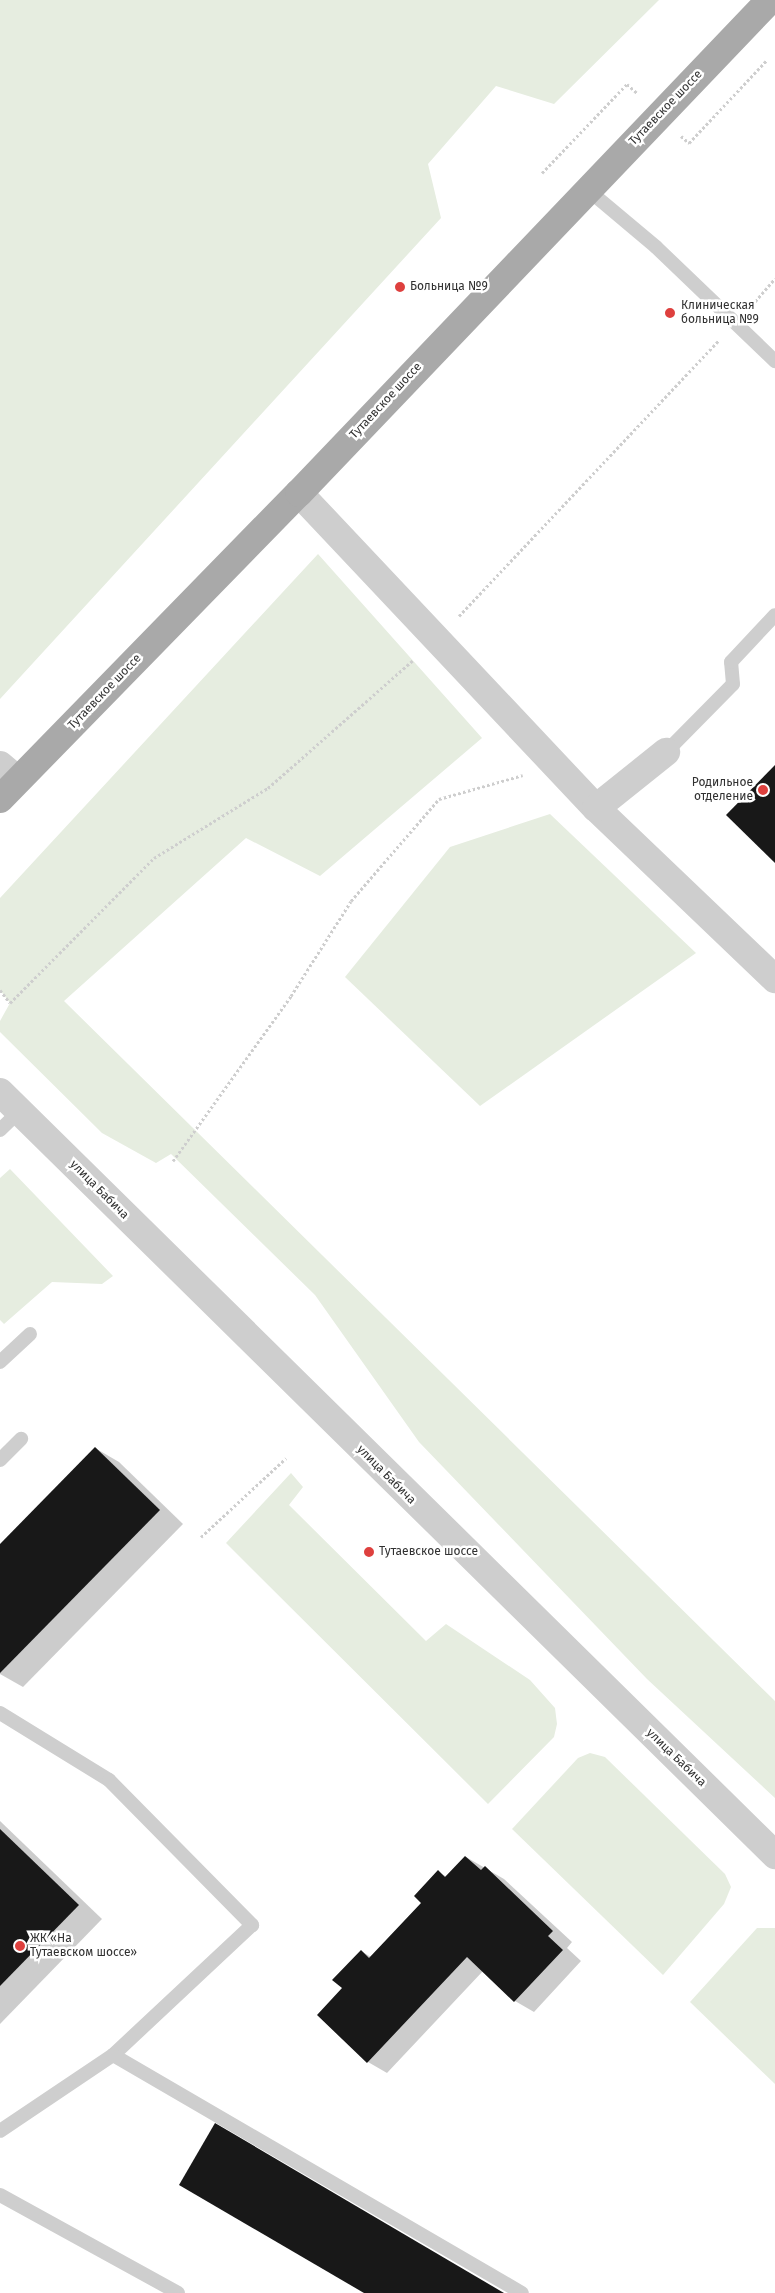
<!DOCTYPE html>
<meta charset="utf-8">
<style>
body{margin:0}
#map{position:relative;width:775px;height:2293px;overflow:hidden;background:#fff;font-family:"Fira Sans",sans-serif}
div>[style]{position:absolute}
[style*='--x']{left:calc(var(--x)*1px);top:calc(var(--y)*1px);width:calc(var(--w)*1px);rotate:calc(var(--a)*1deg)}
.green>*{inset:0;background:#e6ede0}
.shadow>*{inset:0;background:#0003}
.building>*{inset:0;background:#181818}
.path>*{height:3px;margin-top:-1.5px;transform-origin:0;background:repeating-linear-gradient(90deg,#cecece 0 2.5px,transparent 0 5px)}
.service>*{height:14px;margin:-7px;padding:0 7px;transform-origin:7px;border-radius:7px;background:#cecece}
.minor>*{height:28px;margin:-14px;padding:0 14px;transform-origin:14px;border-radius:14px;background:#cecece}
.tertiary>*{height:28px;margin:-14px;padding:0 14px;transform-origin:14px;border-radius:14px;background:#cecece}
.primary>*{height:28px;margin:-14px;padding:0 14px;transform-origin:14px;border-radius:14px;background:#a9a9a9}
.dots>*{width:14px;height:14px;translate:-50% -50%;box-sizing:border-box;border:2px solid #fff;border-radius:50%}
span{translate:-50% -50%;white-space:nowrap;text-align:center;line-height:1.15;-webkit-text-stroke:5px #fff;paint-order:stroke}
.street-label{font-size:12px;color:#313131}
.poi-label{font-size:12px;color:#313131}
.left{translate:0 -50%;text-align:left}
.right{translate:-100% -50%;text-align:right}
</style>
<div id="map">
<div class="green">
<div style="clip-path:polygon(0 0,659px 0,554px 104px,496px 86px,428px 164px,441px 218px,0 699px)"></div>
<div style="clip-path:polygon(318px 554px,482px 738px,320px 876px,246px 838px,64px 1001px,775px 1701px,775px 1798px,647px 1679px,419px 1442px,315px 1295px,171px 1154px,156px 1163px,102px 1133px,0 1032px,0 1021px,10px 1003px,0 990px,0 898px)"></div>
<div style="clip-path:polygon(550px 814px,696px 953px,480px 1106px,345px 977px,450px 847px)"></div>
<div style="clip-path:polygon(10px 1169px,113px 1276px,102px 1284px,52px 1282px,4px 1324px,0 1320px,0 1178px)"></div>
<div style="clip-path:polygon(291px 1473px,303px 1487px,289px 1505px,426px 1641px,446px 1624px,530px 1680px,555px 1708px,557px 1724px,554px 1737px,488px 1804px,226px 1543px)"></div>
<div style="clip-path:polygon(590px 1753px,605px 1757px,725px 1874px,731px 1887px,724px 1904px,663px 1975px,512px 1829px,578px 1758px)"></div>
<div style="clip-path:polygon(757px 1928px,775px 1928px,775px 2084px,690px 2002px)"></div>
</div>
<div class="shadow">
<div style="clip-path:polygon(95px 1448px,119px 1462px,183px 1524px,23px 1687px,0 1674px,0 1546px)"></div>
<div style="clip-path:polygon(0 1821px,102px 1919px,0 2024px)"></div>
<div style="clip-path:polygon(466px 1857px,504px 1879px,572px 1942px,567px 1948px,581px 1961px,534px 2012px,515px 2001px,483px 1971px,387px 2073px,368px 2062px,344px 1988px,361px 1951px,371px 1957px,423px 1903px,438px 1872px,447px 1877px)"></div>
</div>
<div class="building">
<div style="clip-path:polygon(775px 765px,775px 863px,726px 815px)"></div>
<div style="clip-path:polygon(95px 1447px,160px 1510px,0 1673px,0 1544px)"></div>
<div style="clip-path:polygon(0 1829px,79px 1905px,0 1986px)"></div>
<div style="clip-path:polygon(465px 1856px,481px 1870px,485px 1866px,553px 1931px,548px 1936px,563px 1950px,514px 2002px,467px 1957px,367px 2063px,317px 2015px,342px 1988px,332px 1980px,361px 1950px,369px 1958px,421px 1903px,414px 1896px,438px 1870px,445px 1877px)"></div>
<div style="clip-path:polygon(215px 2123px,504px 2293px,364px 2293px,179px 2185px)"></div>
</div>
<div class="path">
<div style="--x:681;--y:136;--w:11;--a:41"></div>
<div style="--x:689;--y:143;--w:114;--a:-46.8"></div>
<div style="--x:542;--y:173;--w:123;--a:-46.3"></div>
<div style="--x:627;--y:84;--w:13;--a:42"></div>
<div style="--x:752;--y:305;--w:35;--a:-49"></div>
<div style="--x:459;--y:616;--w:379;--a:-46.7"></div>
<div style="--x:0;--y:990;--w:16;--a:52"></div>
<div style="--x:10;--y:1003;--w:204;--a:-45.2"></div>
<div style="--x:154;--y:858;--w:134;--a:-31.6"></div>
<div style="--x:268;--y:788;--w:193;--a:-41.4"></div>
<div style="--x:173;--y:1161;--w:203;--a:-54.4"></div>
<div style="--x:291;--y:996;--w:112;--a:-57.7"></div>
<div style="--x:351;--y:901;--w:135;--a:-49.2"></div>
<div style="--x:439;--y:799;--w:87;--a:-15.9"></div>
<div style="--x:201;--y:1537;--w:116;--a:-42.9"></div>
</div>
<div class="service">
<div style="--x:587;--y:189;--w:90;--a:40"></div>
<div style="--x:656;--y:247;--w:165;--a:43.8"></div>
<div style="--x:666;--y:752;--w:95;--a:-45.4"></div>
<div style="--x:733;--y:684;--w:22;--a:-95"></div>
<div style="--x:731;--y:662;--w:64;--a:-46.9"></div>
<div style="--x:0;--y:1130;--w:28;--a:-44"></div>
<div style="--x:0;--y:1362;--w:41;--a:-43"></div>
<div style="--x:0;--y:1460;--w:30;--a:-45"></div>
<div style="--x:0;--y:1713;--w:128;--a:31.6"></div>
<div style="--x:109;--y:1780;--w:204;--a:45.4"></div>
<div style="--x:252;--y:1925;--w:190;--a:136.9"></div>
<div style="--x:113;--y:2055;--w:136;--a:146.1"></div>
<div style="--x:113;--y:2055;--w:473;--a:30.2"></div>
<div style="--x:0;--y:2195;--w:203;--a:28.8"></div>
</div>
<div class="minor">
<div style="--x:299;--y:493;--w:433;--a:46.7"></div>
<div style="--x:596;--y:808;--w:248;--a:43.7"></div>
<div style="--x:0;--y:765;--w:23;--a:40"></div>
<div style="--x:596;--y:808;--w:90;--a:-38.7"></div>
</div>
<div class="tertiary">
<div style="--x:0;--y:1092;--w:1088;--a:44.55"></div>
</div>
<div class="primary">
<div style="--x:0;--y:799;--w:428;--a:-45.7"></div>
<div style="--x:299;--y:493;--w:682;--a:-46.31"></div>
</div>
<div class="dots">
<div style="left:400px;top:287px;background:#de403e"></div>
<div style="left:670px;top:313px;background:#de403e"></div>
<div style="left:763px;top:790px;background:#de403e"></div>
<div style="left:369px;top:1552px;background:#de403e"></div>
<div style="left:20px;top:1946px;background:#de403e"></div>
</div>
<div class="street-label">
<span style="left:666px;top:108px;rotate:-46deg">Тутаевское шоссе</span>
<span style="left:386px;top:401px;rotate:-47deg">Тутаевское шоссе</span>
<span style="left:105px;top:692px;rotate:-46deg">Тутаевское шоссе</span>
<span style="left:99px;top:1190px;rotate:45deg">улица Бабича</span>
<span style="left:386px;top:1475px;rotate:45deg">улица Бабича</span>
<span style="left:676px;top:1758px;rotate:44deg">улица Бабича</span>
</div>
<div class="poi-label">
<span class="left" style="left:410px;top:287px">Больница №9</span>
<span class="left" style="left:681px;top:313px">Клиническая<br>больница №9</span>
<span class="right" style="left:753px;top:790px">Родильное<br>отделение</span>
<span class="left" style="left:379px;top:1552px">Тутаевское шоссе</span>
<span class="left" style="left:30px;top:1946px">ЖК «На<br>Тутаевском шоссе»</span>
</div>
</div>
